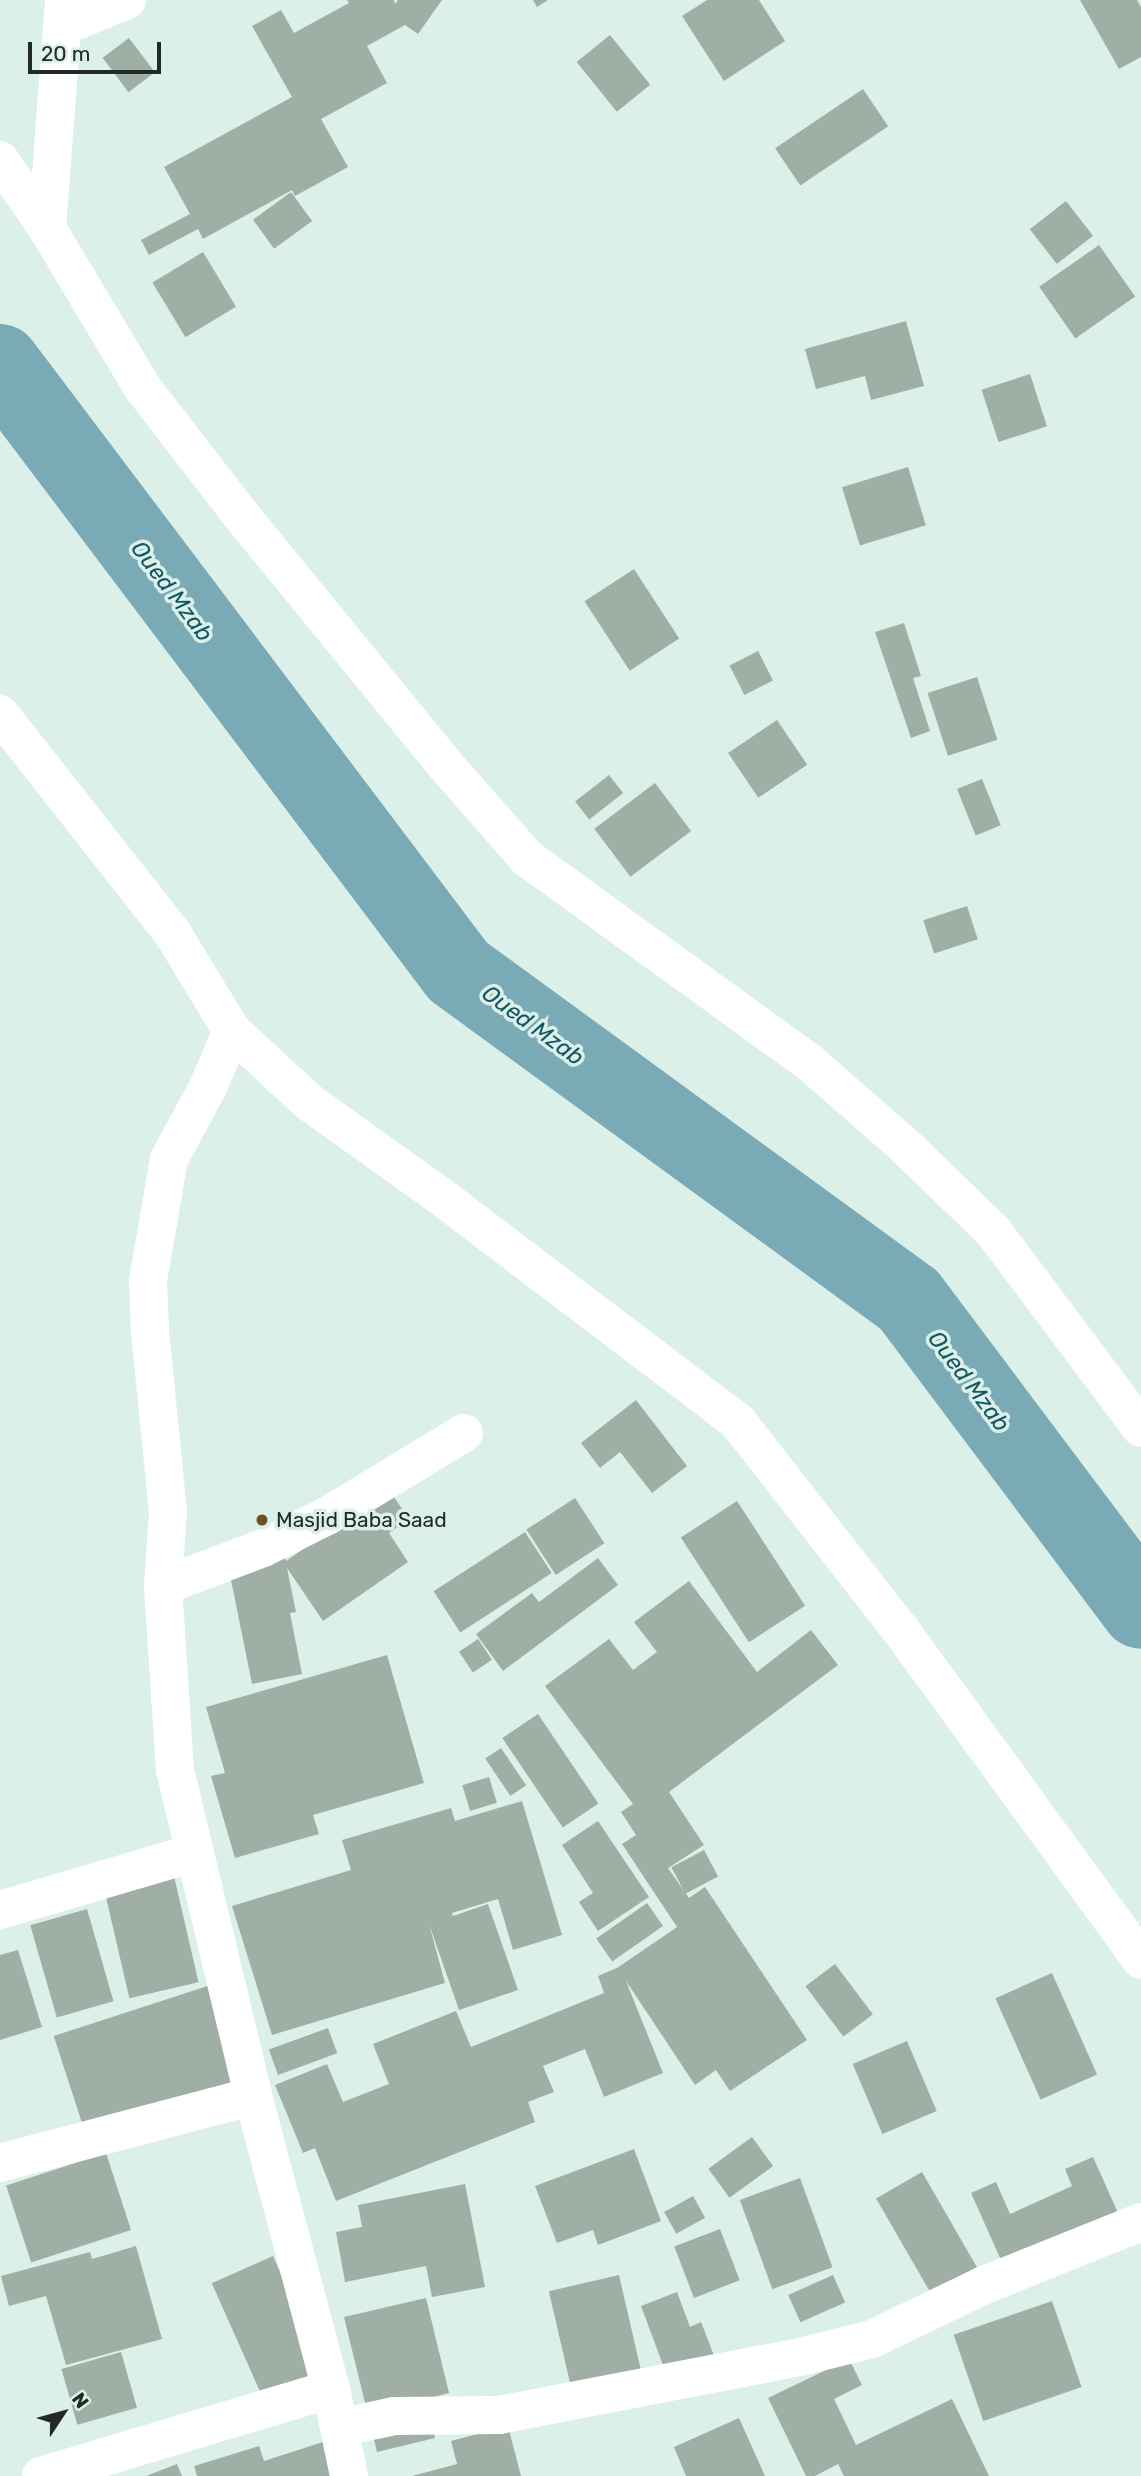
<!DOCTYPE html>
<style>
body{margin:0}
#map{position:relative;width:1141px;height:2476px;overflow:hidden;background:#dcf0ea;font-family:Rubik,sans-serif}
div>[style]{position:absolute}
[style*='--x']{left:calc(var(--x)*1px);top:calc(var(--y)*1px);width:calc(var(--w)*1px);rotate:calc(var(--a)*1deg)}
.river>*{height:80px;margin:-40px;padding:0 40px;transform-origin:40px;border-radius:40px;background:#7aaab5}
.building>*{inset:0;background:#a0afa5;transform-origin:0 0}
.minor>*{height:38px;margin:-19px;padding:0 19px;transform-origin:19px;border-radius:19px;background:#fff}
.tertiary>*{height:38px;margin:-19px;padding:0 19px;transform-origin:19px;border-radius:19px;background:#fff}
.dots>*{width:19px;height:19px;translate:-50% -50%;box-sizing:border-box;border:4px solid #dcf0ea;border-radius:50%}
span{translate:-50% -50%;white-space:nowrap;text-align:center;line-height:1.15;-webkit-text-stroke:7px #dcf0ea;paint-order:stroke}
.poi-label{font-size:21px;color:#222a28}
.left{translate:0 -50%;text-align:left}
.water-label{font-size:23px;color:#145663;font-style:italic}
.north{position:absolute;left:28px;top:2378px;width:70px;height:70px;-webkit-text-stroke:5px #dcf0ea;paint-order:stroke;rotate:54deg;font-size:19px;font-weight:700;line-height:28px;text-align:center;color:#222a28}
.north::after{content:'';display:block;margin:auto;width:24px;height:32px;background:#222a28;clip-path:polygon(50% 0,100% 100%,50% 72%,0 100%)}
.scale{position:absolute;left:28px;top:42px;width:133px;height:32px;box-sizing:border-box;border:4px solid #222a28;border-top:0;padding-left:9px;font-size:21px;line-height:24px;white-space:nowrap;color:#222a28;-webkit-text-stroke:5px #dcf0ea;paint-order:stroke}
</style>
<div id="map">
<div class="river">
<div style="--x:0;--y:364;--w:760;--a:52.96"></div>
<div style="--x:458;--y:971;--w:558;--a:36.11"></div>
<div style="--x:909;--y:1300;--w:386;--a:53.1"></div>
</div>
<div class="building">
<div style="clip-path:polygon(347px 0,394px 0,395px 4px,398px 0,442px 0,418px 34px,405px 25px,367px 46px,387px 83px,321px 119px,348px 167px,295px 196px,292px 190px,203px 239px,198px 229px,149px 255px,141px 240px,190px 214px,164px 167px,292px 97px,252px 26px,281px 10px,294px 33px,349px 3px)"></div>
<div style="clip-path:polygon(533px 0,548px 0,537px 7px)"></div>
<div style="clip-path:polygon(707px 0,759px 0,785px 41px,724px 81px,682px 16px)"></div>
<div style="clip-path:polygon(1080px 0,1137px 0,1141px 7px,1141px 57px,1119px 69px)"></div>
<div style="left:610px;top:35px;width:64px;height:43px;rotate:51deg"></div>
<div style="left:129px;top:38px;width:43px;height:33px;rotate:53deg"></div>
<div style="left:863px;top:89px;width:45px;height:106px;rotate:56deg"></div>
<div style="left:291px;top:192px;width:36px;height:47px;rotate:54deg"></div>
<div style="left:1066px;top:201px;width:44px;height:46px;rotate:52deg"></div>
<div style="left:1099px;top:245px;width:63px;height:73px;rotate:55deg"></div>
<div style="left:203px;top:252px;width:64px;height:59px;rotate:59deg"></div>
<div style="clip-path:polygon(906px 321px,924px 386px,871px 400px,865px 376px,816px 389px,805px 349px)"></div>
<div style="left:1030px;top:374px;width:55px;height:51px;rotate:72deg"></div>
<div style="left:908px;top:467px;width:61px;height:69px;rotate:73deg"></div>
<div style="left:634px;top:569px;width:83px;height:59px;rotate:57deg"></div>
<div style="clip-path:polygon(904px 623px,921px 676px,913px 678px,930px 731px,911px 738px,875px 632px)"></div>
<div style="left:758px;top:651px;width:33px;height:32px;rotate:63deg"></div>
<div style="left:977px;top:677px;width:66px;height:52px;rotate:72deg"></div>
<div style="left:777px;top:720px;width:54px;height:59px;rotate:56deg"></div>
<div style="left:609px;top:775px;width:23px;height:43px;rotate:52deg"></div>
<div style="left:982px;top:779px;width:50px;height:27px;rotate:68deg"></div>
<div style="left:655px;top:783px;width:60px;height:76px;rotate:53deg"></div>
<div style="left:967px;top:906px;width:35px;height:46px;rotate:72deg"></div>
<div style="clip-path:polygon(636px 1400px,687px 1466px,652px 1493px,620px 1452px,600px 1468px,581px 1443px)"></div>
<div style="clip-path:polygon(389px 1490px,409px 1519px,389px 1533px,408px 1562px,323px 1621px,287px 1568px,296px 1612px,290px 1613px,302px 1674px,252px 1684px,228px 1565px,284px 1554px,286px 1561px)"></div>
<div style="left:575px;top:1498px;width:54px;height:58px;rotate:57deg"></div>
<div style="left:737px;top:1501px;width:125px;height:67px;rotate:57deg"></div>
<div style="left:525px;top:1532px;width:49px;height:109px;rotate:57deg"></div>
<div style="clip-path:polygon(598px 1558px,618px 1585px,503px 1671px,476px 1634px,532px 1593px,539px 1602px)"></div>
<div style="clip-path:polygon(689px 1581px,757px 1672px,811px 1630px,838px 1665px,669px 1792px,704px 1845px,668px 1868px,689px 1898px,705px 1887px,807px 2040px,730px 2091px,716px 2070px,695px 2085px,626px 1981px,663px 2073px,604px 2097px,585px 2049px,543px 2066px,554px 2092px,528px 2102px,535px 2122px,336px 2201px,315px 2148px,303px 2153px,275px 2085px,327px 2064px,343px 2102px,389px 2084px,373px 2044px,456px 2011px,471px 2047px,604px 1993px,598px 1976px,617px 1968px,677px 1927px,622px 1844px,636px 1835px,621px 1812px,633px 1804px,545px 1686px,609px 1639px,633px 1670px,657px 1652px,634px 1622px)"></div>
<div style="left:478px;top:1639px;width:25px;height:23px;rotate:56deg"></div>
<div style="clip-path:polygon(387px 1655px,424px 1783px,313px 1815px,319px 1834px,235px 1858px,211px 1776px,225px 1773px,206px 1707px)"></div>
<div style="left:538px;top:1714px;width:108px;height:43px;rotate:56deg"></div>
<div style="left:501px;top:1748px;width:45px;height:19px;rotate:56deg"></div>
<div style="left:489px;top:1777px;width:27px;height:28px;rotate:73deg"></div>
<div style="clip-path:polygon(522px 1801px,562px 1935px,513px 1950px,498px 1899px,452px 1913px,453px 1916px,488px 1904px,518px 1990px,459px 2010px,429px 1924px,445px 1983px,272px 2035px,232px 1906px,351px 1870px,342px 1840px,451px 1808px,455px 1821px)"></div>
<div style="clip-path:polygon(598px 1821px,649px 1897px,598px 1931px,579px 1902px,593px 1893px,562px 1845px)"></div>
<div style="left:704px;top:1850px;width:30px;height:37px;rotate:62deg"></div>
<div style="left:174px;top:1876px;width:109px;height:71px;rotate:77deg"></div>
<div style="left:647px;top:1903px;width:28px;height:62px;rotate:55deg"></div>
<div style="left:87px;top:1909px;width:96px;height:59px;rotate:74deg"></div>
<div style="clip-path:polygon(18px 1950px,42px 2027px,0 2040px,0 1955px)"></div>
<div style="left:835px;top:1964px;width:63px;height:37px;rotate:53deg"></div>
<div style="left:1052px;top:1973px;width:111px;height:62px;rotate:66deg"></div>
<div style="left:223px;top:1981px;width:110px;height:178px;rotate:72deg"></div>
<div style="left:328px;top:2028px;width:27px;height:63px;rotate:70deg"></div>
<div style="left:907px;top:2041px;width:76px;height:59px;rotate:67deg"></div>
<div style="left:752px;top:2137px;width:36px;height:54px;rotate:54deg"></div>
<div style="clip-path:polygon(634px 2149px,661px 2221px,598px 2245px,593px 2230px,557px 2243px,535px 2186px)"></div>
<div style="left:106px;top:2153px;width:81px;height:105px;rotate:72deg"></div>
<div style="clip-path:polygon(1093px 2157px,1119px 2215px,1009px 2278px,971px 2193px,996px 2182px,1010px 2214px,1072px 2186px,1065px 2169px)"></div>
<div style="left:922px;top:2172px;width:127px;height:53px;rotate:60deg"></div>
<div style="left:800px;top:2178px;width:95px;height:64px;rotate:70deg"></div>
<div style="clip-path:polygon(465px 2184px,485px 2287px,432px 2297px,426px 2266px,345px 2282px,336px 2232px,362px 2227px,358px 2205px)"></div>
<div style="left:693px;top:2196px;width:25px;height:33px;rotate:61deg"></div>
<div style="left:720px;top:2229px;width:55px;height:49px;rotate:69deg"></div>
<div style="clip-path:polygon(136px 2246px,162px 2339px,66px 2365px,46px 2296px,9px 2306px,1px 2276px,90px 2252px,92px 2259px)"></div>
<div style="left:273px;top:2256px;width:132px;height:67px;rotate:66deg"></div>
<div style="left:619px;top:2275px;width:103px;height:72px;rotate:77deg"></div>
<div style="left:833px;top:2275px;width:30px;height:49px;rotate:66deg"></div>
<div style="clip-path:polygon(677px 2292px,690px 2327px,701px 2322px,718px 2366px,670px 2384px,641px 2306px)"></div>
<div style="clip-path:polygon(426px 2298px,449px 2393px,426px 2399px,435px 2438px,377px 2452px,344px 2317px)"></div>
<div style="left:1052px;top:2301px;width:91px;height:104px;rotate:71deg"></div>
<div style="left:121px;top:2352px;width:58px;height:62px;rotate:74deg"></div>
<div style="clip-path:polygon(849px 2359px,862px 2385px,834px 2399px,856px 2445px,952px 2399px,989px 2476px,844px 2476px,838px 2464px,815px 2476px,806px 2476px,768px 2398px)"></div>
<div style="clip-path:polygon(739px 2418px,765px 2476px,686px 2476px,674px 2447px)"></div>
<div style="clip-path:polygon(508px 2426px,521px 2476px,412px 2476px,457px 2464px,451px 2441px)"></div>
<div style="clip-path:polygon(329px 2440px,340px 2476px,197px 2476px,194px 2466px,259px 2446px,264px 2461px)"></div>
<div style="clip-path:polygon(177px 2464px,182px 2476px,146px 2476px)"></div>
</div>
<div class="minor">
<div style="--x:64;--y:26;--w:68;--a:-22.4"></div>
<div style="--x:47;--y:228;--w:229;--a:-85.7"></div>
<div style="--x:0;--y:714;--w:280;--a:51.8"></div>
<div style="--x:173;--y:934;--w:114;--a:58.7"></div>
<div style="--x:232;--y:1031;--w:105;--a:42.7"></div>
<div style="--x:309;--y:1102;--w:160;--a:35.6"></div>
<div style="--x:439;--y:1195;--w:375;--a:37.2"></div>
<div style="--x:738;--y:1422;--w:263;--a:52"></div>
<div style="--x:900;--y:1629;--w:409;--a:53.9"></div>
<div style="--x:232;--y:1031;--w:61;--a:113.2"></div>
<div style="--x:208;--y:1087;--w:82;--a:118.4"></div>
<div style="--x:169;--y:1159;--w:123;--a:99.8"></div>
<div style="--x:148;--y:1280;--w:51;--a:87.8"></div>
<div style="--x:150;--y:1331;--w:182;--a:84.3"></div>
<div style="--x:168;--y:1512;--w:74;--a:93.9"></div>
<div style="--x:163;--y:1586;--w:184;--a:86.3"></div>
<div style="--x:175;--y:1770;--w:335;--a:76.5"></div>
<div style="--x:253;--y:2096;--w:303;--a:75.1"></div>
<div style="--x:331;--y:2389;--w:89;--a:78.3"></div>
<div style="--x:163;--y:1586;--w:107;--a:-20.8"></div>
<div style="--x:263;--y:1548;--w:72;--a:-26.6"></div>
<div style="--x:327;--y:1516;--w:160;--a:-31.2"></div>
<div style="--x:0;--y:1910;--w:202;--a:-16.4"></div>
<div style="--x:0;--y:2163;--w:262;--a:-14.8"></div>
<div style="--x:339;--y:2428;--w:56;--a:-12.3"></div>
<div style="--x:394;--y:2416;--w:105;--a:-0.5"></div>
<div style="--x:499;--y:2415;--w:311;--a:-10.9"></div>
<div style="--x:804;--y:2356;--w:70;--a:-14"></div>
<div style="--x:872;--y:2339;--w:122;--a:-25.7"></div>
<div style="--x:982;--y:2286;--w:171;--a:-21.9"></div>
<div style="--x:41;--y:2476;--w:303;--a:-16.7"></div>
</div>
<div class="tertiary">
<div style="--x:0;--y:160;--w:83;--a:55.3"></div>
<div style="--x:47;--y:228;--w:185;--a:59.1"></div>
<div style="--x:142;--y:387;--w:160;--a:52.3"></div>
<div style="--x:240;--y:514;--w:328;--a:50.7"></div>
<div style="--x:448;--y:768;--w:120;--a:48.7"></div>
<div style="--x:527;--y:858;--w:348;--a:35.9"></div>
<div style="--x:809;--y:1062;--w:129;--a:41.2"></div>
<div style="--x:906;--y:1147;--w:121;--a:44"></div>
<div style="--x:993;--y:1231;--w:246;--a:53.1"></div>
</div>
<div class="dots">
<div style="left:262px;top:1520px;background:#6c5123"></div>
</div>
<div class="poi-label">
<span class="left" style="left:276px;top:1520px">Masjid Baba Saad</span>
</div>
<div class="water-label">
<span style="left:172px;top:591px;rotate:53deg">Oued Mzab</span>
<span style="left:533px;top:1025px;rotate:36deg">Oued Mzab</span>
<span style="left:969px;top:1381px;rotate:53deg">Oued Mzab</span>
</div>
<div class="north">N</div>
<div class="scale">20 m</div>
</div>
